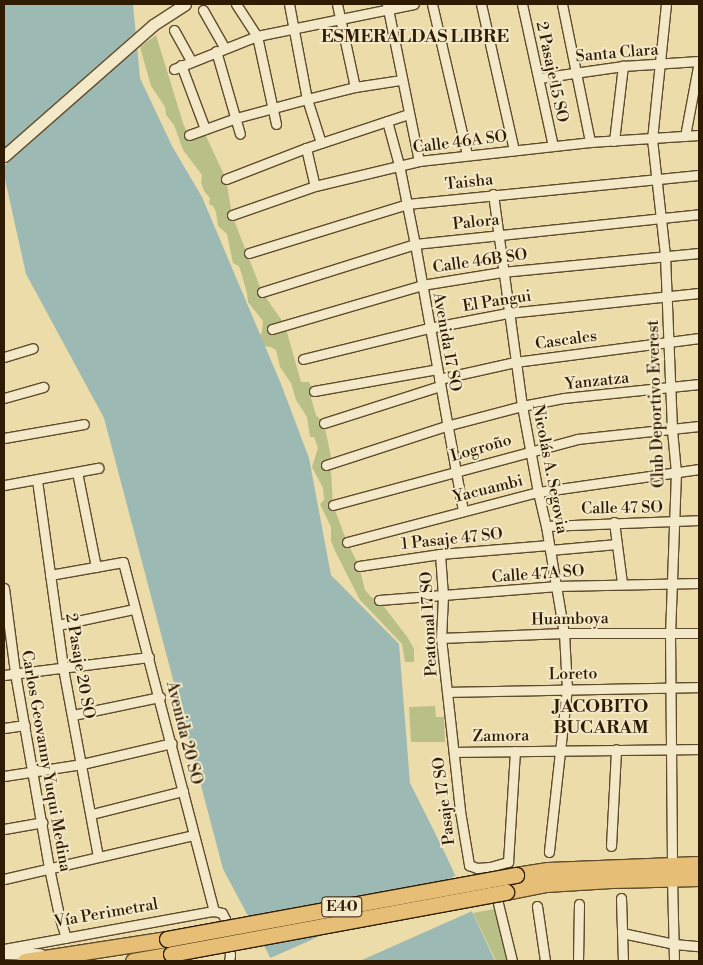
<!DOCTYPE html>
<meta charset="utf-8">
<style>
body{margin:0}
#map{position:relative;width:703px;height:965px;overflow:hidden;background:#ecdcaa;font-family:"Libre Bodoni",serif}
div>[style]{position:absolute}
[style*='--x']{left:calc(var(--x)*1px);top:calc(var(--y)*1px);width:calc(var(--w)*1px);rotate:calc(var(--a)*1deg)}
.green>*{inset:0;background:#b9c087}
.water>*{inset:0;background:#9db9b4}
.pier>*{inset:0;background:#ecdcaa;transform-origin:0 0}
.roads{filter:drop-shadow(1px 0 #5e4b2c) drop-shadow(-1px 0 #5e4b2c) drop-shadow(0 1px #5e4b2c) drop-shadow(0 -1px #5e4b2c)}
.street>*{height:9px;margin:-4.5px;padding:0 4.5px;transform-origin:4.5px;border-radius:4.5px;background:#f3e8c8}
.secondary>*{height:11px;margin:-5.5px;padding:0 5.5px;transform-origin:5.5px;border-radius:5.5px;background:#f3e8c8}
.highway>*{height:15px;margin:-7.5px;padding:0 7.5px;transform-origin:7.5px;border-radius:7.5px;background:#e6be75}
.bridges{filter:drop-shadow(1px 0 #2f1b02) drop-shadow(-1px 0 #2f1b02) drop-shadow(0 1px #2f1b02) drop-shadow(0 -1px #2f1b02)}
.highway-bridge>*{height:15px;margin:-7.5px;padding:0 7.5px;transform-origin:7.5px;border-radius:7.5px;background:#e6be75}
span{translate:-50% -50%;white-space:nowrap;text-align:center;line-height:1.15;-webkit-text-stroke:4px #f3e8c8;paint-order:stroke}
.shield-label span{padding:1px 4px;background:#f3e8c8;border:1px solid;border-radius:4px;-webkit-text-stroke-width:0}
.shield-label{font-size:15px;color:#2f1b02;font-weight:700}
.street-label{font-size:16px;color:#2f1b02}
.neighbourhood-label{font-size:18px;color:#2f1b02;font-weight:700}
.frame{position:absolute;inset:0;border:5px solid #2f1b02;pointer-events:none}
</style>
<div id="map">
<div class="green">
<div style="clip-path:polygon(156px 35px,183px 123px,188px 135px,206px 136px,226px 179px,232px 215px,262px 292px,285px 325px,301px 382px,309px 382px,314px 391px,311px 398px,316px 415px,324px 423px,331px 457px,326px 465px,331px 471px,333px 505px,347px 542px,359px 566px,365px 590px,372px 598px,379px 600px,408px 638px,414px 649px,414px 662px,405px 662px,402px 644px,360px 600px,335px 551px,331px 541px,331px 527px,320px 504px,324px 500px,323px 488px,312px 467px,318px 448px,314px 437px,310px 437px,307px 417px,296px 400px,291px 383px,280px 367px,276px 350px,271px 347px,262px 346px,258px 339px,262px 332px,263px 321px,248px 302px,247px 293px,241px 272px,239px 266px,233px 263px,227px 234px,218px 226px,216px 212px,213px 206px,209px 204px,210px 198px,204px 191px,201px 182px,202px 175px,183px 150px,174px 125px,166px 115px,165px 107px,151px 86px,140px 47px)"></div>
<div style="clip-path:polygon(435px 706px,436px 717px,444px 717px,445px 742px,411px 742px,409px 707px)"></div>
<div style="clip-path:polygon(494px 909px,508px 961px,496px 961px,473px 913px)"></div>
</div>
<div class="water">
<div style="clip-path:polygon(4px 4px,133px 4px,140px 78px,172px 146px,202px 197px,281px 384px,309px 458px,331px 575px,399px 644px,410px 783px,442px 847px,495px 961px,272px 961px,223px 869px,104px 418px,26px 274px,4px 175px)"></div>
</div>
<div class="pier">
<div style="clip-path:polygon(138px 30px,139px 46px,4px 166px,4px 148px)"></div>
<div style="left:457px;top:875px;width:39px;height:217px;rotate:66deg"></div>
</div>
<div class="roads">
<div class="street">
<div style="--x:236;--y:4;--w:38;--a:57"></div>
<div style="--x:257;--y:36;--w:90;--a:77.8"></div>
<div style="--x:289;--y:4;--w:97;--a:79.3"></div>
<div style="--x:307;--y:99;--w:46;--a:72.3"></div>
<div style="--x:337;--y:4;--w:85;--a:77.8"></div>
<div style="--x:387;--y:4;--w:160;--a:78.5"></div>
<div style="--x:432;--y:4;--w:155;--a:76.9"></div>
<div style="--x:481;--y:4;--w:150;--a:77.3"></div>
<div style="--x:522;--y:4;--w:145;--a:77.7"></div>
<div style="--x:562;--y:4;--w:141;--a:78.5"></div>
<div style="--x:666;--y:4;--w:136;--a:95.9"></div>
<div style="--x:652;--y:139;--w:117;--a:83.6"></div>
<div style="--x:665;--y:255;--w:175;--a:87.7"></div>
<div style="--x:672;--y:430;--w:42;--a:84.6"></div>
<div style="--x:676;--y:472;--w:160;--a:92.1"></div>
<div style="--x:670;--y:632;--w:232;--a:89.5"></div>
<div style="--x:203;--y:10;--w:43;--a:60.4"></div>
<div style="--x:174;--y:30;--w:35;--a:61"></div>
<div style="--x:216;--y:51;--w:86;--a:73.9"></div>
<div style="--x:181;--y:65;--w:68;--a:69.4"></div>
<div style="--x:174;--y:69;--w:89;--a:-21.7"></div>
<div style="--x:257;--y:36;--w:160;--a:-11.5"></div>
<div style="--x:539;--y:78;--w:85;--a:-8.1"></div>
<div style="--x:623;--y:66;--w:76;--a:-3.8"></div>
<div style="--x:387;--y:121;--w:46;--a:74.7"></div>
<div style="--x:399;--y:165;--w:81;--a:78.6"></div>
<div style="--x:415;--y:244;--w:271;--a:79.8"></div>
<div style="--x:189;--y:135;--w:50;--a:-19.9"></div>
<div style="--x:236;--y:118;--w:73;--a:-15"></div>
<div style="--x:307;--y:99;--w:49;--a:-14"></div>
<div style="--x:355;--y:87;--w:47;--a:-8.7"></div>
<div style="--x:685;--y:136;--w:76;--a:-79.4"></div>
<div style="--x:614;--y:141;--w:76;--a:-83.2"></div>
<div style="--x:306;--y:148;--w:39;--a:77"></div>
<div style="--x:226;--y:179;--w:86;--a:-21.2"></div>
<div style="--x:306;--y:148;--w:108;--a:-18.4"></div>
<div style="--x:493;--y:194;--w:214;--a:82.2"></div>
<div style="--x:522;--y:406;--w:87;--a:79.5"></div>
<div style="--x:538;--y:492;--w:35;--a:77"></div>
<div style="--x:546;--y:526;--w:109;--a:80.5"></div>
<div style="--x:564;--y:633;--w:55;--a:86.9"></div>
<div style="--x:567;--y:688;--w:165;--a:96.3"></div>
<div style="--x:232;--y:215;--w:88;--a:-19.3"></div>
<div style="--x:315;--y:186;--w:107;--a:-13.5"></div>
<div style="--x:419;--y:161;--w:172;--a:-6.3"></div>
<div style="--x:590;--y:142;--w:109;--a:-3.7"></div>
<div style="--x:249;--y:253;--w:165;--a:-17.2"></div>
<div style="--x:407;--y:204;--w:293;--a:-5.7"></div>
<div style="--x:262;--y:292;--w:160;--a:-17.4"></div>
<div style="--x:415;--y:244;--w:286;--a:-6"></div>
<div style="--x:272;--y:329;--w:156;--a:-16.3"></div>
<div style="--x:422;--y:285;--w:81;--a:-9.2"></div>
<div style="--x:502;--y:272;--w:198;--a:-5.5"></div>
<div style="--x:4;--y:357;--w:30;--a:-17"></div>
<div style="--x:303;--y:359;--w:130;--a:-13.8"></div>
<div style="--x:429;--y:328;--w:80;--a:-10.8"></div>
<div style="--x:508;--y:313;--w:192;--a:-6"></div>
<div style="--x:439;--y:379;--w:78;--a:-12.6"></div>
<div style="--x:515;--y:362;--w:186;--a:-7.4"></div>
<div style="--x:314;--y:391;--w:125;--a:-10.1"></div>
<div style="--x:4;--y:398;--w:41;--a:-15.8"></div>
<div style="--x:324;--y:423;--w:122;--a:-17.7"></div>
<div style="--x:4;--y:438;--w:81;--a:-9.9"></div>
<div style="--x:326;--y:465;--w:126;--a:-18"></div>
<div style="--x:446;--y:426;--w:79;--a:-14.7"></div>
<div style="--x:522;--y:406;--w:43;--a:-10.8"></div>
<div style="--x:564;--y:398;--w:136;--a:-5.9"></div>
<div style="--x:77;--y:472;--w:97;--a:78.7"></div>
<div style="--x:37;--y:480;--w:190;--a:82.1"></div>
<div style="--x:63;--y:668;--w:191;--a:79.5"></div>
<div style="--x:4;--y:485;--w:96;--a:-10.3"></div>
<div style="--x:333;--y:505;--w:253;--a:-15.1"></div>
<div style="--x:577;--y:439;--w:123;--a:-6.1"></div>
<div style="--x:614;--y:522;--w:62;--a:82.5"></div>
<div style="--x:546;--y:526;--w:153;--a:-2.2"></div>
<div style="--x:347;--y:542;--w:197;--a:-14.7"></div>
<div style="--x:538;--y:492;--w:163;--a:-8.1"></div>
<div style="--x:550;--y:550;--w:67;--a:-5.1"></div>
<div style="--x:440;--y:554;--w:42;--a:85.9"></div>
<div style="--x:443;--y:596;--w:42;--a:92.7"></div>
<div style="--x:441;--y:638;--w:174;--a:83.7"></div>
<div style="--x:460;--y:811;--w:55;--a:80.5"></div>
<div style="--x:469;--y:865;--w:9;--a:21"></div>
<div style="--x:477;--y:868;--w:13;--a:-4"></div>
<div style="--x:490;--y:867;--w:19;--a:-16"></div>
<div style="--x:508;--y:862;--w:111;--a:-86.4"></div>
<div style="--x:359;--y:566;--w:82;--a:-8.4"></div>
<div style="--x:440;--y:554;--w:109;--a:-4.7"></div>
<div style="--x:50;--y:575;--w:74;--a:-10.1"></div>
<div style="--x:123;--y:562;--w:361;--a:75.4"></div>
<div style="--x:4;--y:588;--w:86;--a:82.6"></div>
<div style="--x:15;--y:673;--w:198;--a:80.1"></div>
<div style="--x:49;--y:868;--w:48;--a:78"></div>
<div style="--x:59;--y:915;--w:24;--a:73"></div>
<div style="--x:379;--y:600;--w:179;--a:-4.5"></div>
<div style="--x:557;--y:586;--w:142;--a:-1.2"></div>
<div style="--x:58;--y:625;--w:78;--a:-11.9"></div>
<div style="--x:441;--y:638;--w:123;--a:-2.3"></div>
<div style="--x:564;--y:633;--w:135;--a:0"></div>
<div style="--x:4;--y:675;--w:146;--a:-7.1"></div>
<div style="--x:448;--y:692;--w:251;--a:-1.1"></div>
<div style="--x:73;--y:715;--w:89;--a:-11.7"></div>
<div style="--x:4;--y:728;--w:21;--a:-8"></div>
<div style="--x:454;--y:752;--w:245;--a:-0.7"></div>
<div style="--x:4;--y:776;--w:79;--a:-8.7"></div>
<div style="--x:82;--y:764;--w:92;--a:-13.1"></div>
<div style="--x:92;--y:814;--w:94;--a:-14.2"></div>
<div style="--x:4;--y:829;--w:39;--a:-10"></div>
<div style="--x:611;--y:846;--w:97;--a:-87"></div>
<div style="--x:672;--y:878;--w:83;--a:88.6"></div>
<div style="--x:4;--y:879;--w:194;--a:-13.1"></div>
<div style="--x:495;--y:891;--w:72;--a:76.3"></div>
<div style="--x:621;--y:898;--w:63;--a:88.2"></div>
<div style="--x:537;--y:906;--w:56;--a:81.7"></div>
<div style="--x:622;--y:933;--w:53;--a:11.9"></div>
<div style="--x:674;--y:944;--w:25;--a:5"></div>
<div style="--x:4;--y:949;--w:213;--a:-10.3"></div>
<div style="--x:214;--y:911;--w:8;--a:14"></div>
<div style="--x:222;--y:913;--w:7;--a:63"></div>
<div style="--x:225;--y:919;--w:36;--a:82"></div>
<div style="--x:230;--y:955;--w:6;--a:99"></div>
<div style="--x:578;--y:961;--w:57;--a:-89"></div>
</div>
<div class="secondary">
<div style="--x:4;--y:156;--w:198;--a:-41.3"></div>
<div style="--x:153;--y:25;--w:38;--a:-33"></div>
<div style="--x:4;--y:953;--w:36;--a:2"></div>
</div>
<div class="highway">
<div style="--x:516;--y:875;--w:32;--a:-9"></div>
<div style="--x:548;--y:870;--w:151;--a:-2.3"></div>
<div style="--x:506;--y:892;--w:41;--a:-11.3"></div>
<div style="--x:546;--y:884;--w:65;--a:-3.5"></div>
<div style="--x:611;--y:880;--w:88;--a:-1.3"></div>
<div style="--x:25;--y:961;--w:144;--a:-8.8"></div>
<div style="--x:133;--y:961;--w:39;--a:-10"></div>
</div>
</div>
<div class="bridges">
<div class="highway-bridge">
<div style="--x:167;--y:939;--w:355;--a:-10.4"></div>
<div style="--x:171;--y:954;--w:341;--a:-10.5"></div>
</div>
</div>
<div class="shield-label">
<span style="left:342px;top:907px">E40</span>
</div>
<div class="street-label">
<span style="left:617px;top:53px;rotate:-5deg">Santa Clara</span>
<span style="left:552px;top:72px;rotate:78deg">2 Pasaje 15 SO</span>
<span style="left:460px;top:142px;rotate:-7deg">Calle 46A SO</span>
<span style="left:469px;top:182px;rotate:-6deg">Taisha</span>
<span style="left:476px;top:222px;rotate:-6deg">Palora</span>
<span style="left:480px;top:261px;rotate:-8deg">Calle 46B SO</span>
<span style="left:497px;top:301px;rotate:-9deg">El Pangui</span>
<span style="left:566px;top:340px;rotate:-8deg">Cascales</span>
<span style="left:447px;top:342px;rotate:80deg">Avenida 17 SO</span>
<span style="left:597px;top:381px;rotate:-6deg">Yanzatza</span>
<span style="left:656px;top:404px;rotate:-92deg">Club Deportivo Everest</span>
<span style="left:481px;top:448px;rotate:-16deg">Logroño</span>
<span style="left:550px;top:469px;rotate:79deg">Nicolás A. Segovia</span>
<span style="left:488px;top:489px;rotate:-14deg">Yacuambi</span>
<span style="left:622px;top:508px;rotate:-1deg">Calle 47 SO</span>
<span style="left:452px;top:539px;rotate:-6deg">1 Pasaje 47 SO</span>
<span style="left:538px;top:574px;rotate:-4deg">Calle 47A SO</span>
<span style="left:570px;top:619px;rotate:-1deg">Huamboya</span>
<span style="left:429px;top:624px;rotate:-93deg">Peatonal 17 SO</span>
<span style="left:80px;top:666px;rotate:80deg">2 Pasaje 20 SO</span>
<span style="left:573px;top:674px;rotate:-1deg">Loreto</span>
<span style="left:184px;top:733px;rotate:76deg">Avenida 20 SO</span>
<span style="left:501px;top:736px;rotate:-1deg">Zamora</span>
<span style="left:46px;top:761px;rotate:80deg">Carlos Geovanny Yuqui Medina</span>
<span style="left:444px;top:801px;rotate:-97deg">Pasaje 17 SO</span>
<span style="left:106px;top:913px;rotate:-10deg">Vía Perimetral</span>
</div>
<div class="neighbourhood-label">
<span style="left:415px;top:37px">ESMERALDAS LIBRE</span>
<span style="left:601px;top:718px">JACOBITO<br>BUCARAM</span>
</div>
<div class="frame"></div>
</div>
